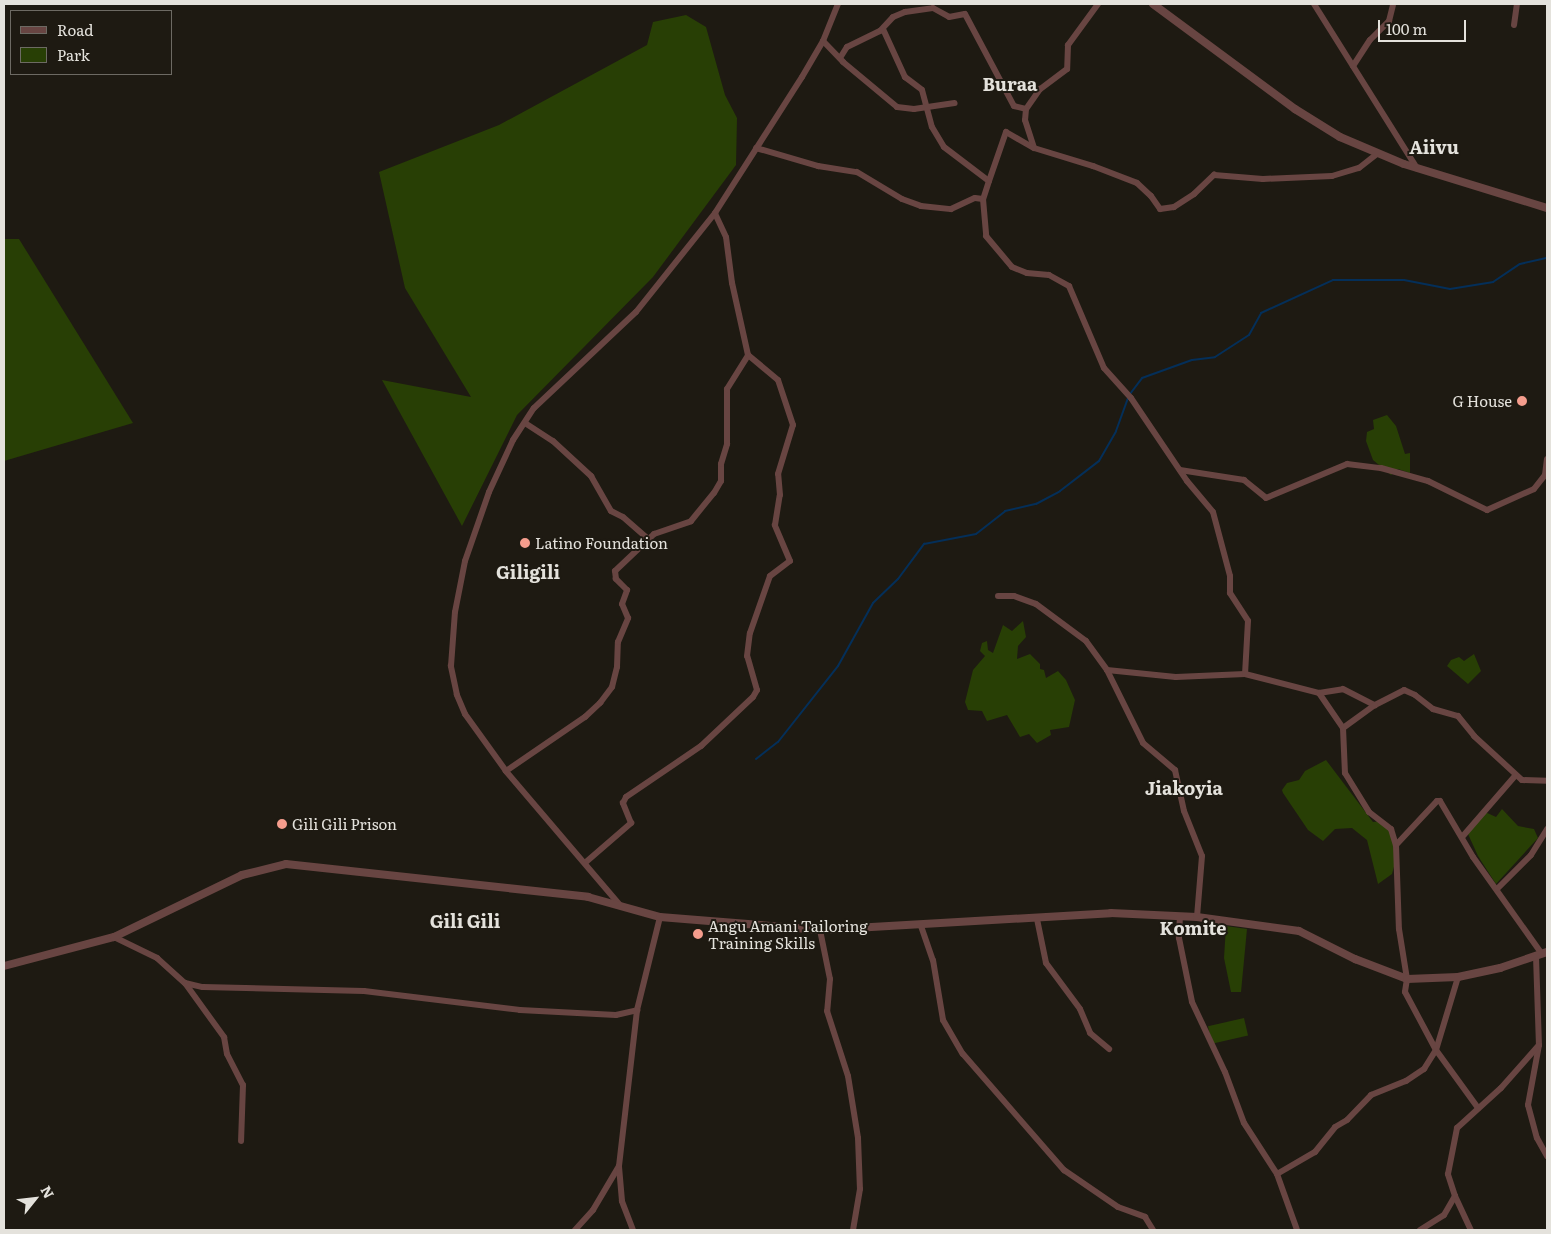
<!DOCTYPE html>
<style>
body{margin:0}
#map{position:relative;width:1551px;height:1234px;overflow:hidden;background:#1e1a12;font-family:Literata,serif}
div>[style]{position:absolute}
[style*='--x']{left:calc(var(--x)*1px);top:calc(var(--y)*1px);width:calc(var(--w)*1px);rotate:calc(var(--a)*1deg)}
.green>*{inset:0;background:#283f05;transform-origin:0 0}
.stream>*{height:2px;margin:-1px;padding:0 1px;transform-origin:1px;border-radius:1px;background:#042f59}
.minor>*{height:6px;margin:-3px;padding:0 3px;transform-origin:3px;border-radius:3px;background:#684542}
.tertiary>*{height:8px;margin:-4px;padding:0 4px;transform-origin:4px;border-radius:4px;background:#684542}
.dots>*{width:14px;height:14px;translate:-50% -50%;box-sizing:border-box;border:2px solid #1e1a12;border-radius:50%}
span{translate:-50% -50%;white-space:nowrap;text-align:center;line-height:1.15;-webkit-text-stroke:4px #1e1a12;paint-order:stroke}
.poi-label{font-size:15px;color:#e4e2dc}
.right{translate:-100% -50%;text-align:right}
.left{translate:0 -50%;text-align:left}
.quarter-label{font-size:18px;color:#e4e2dc;font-weight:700}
.frame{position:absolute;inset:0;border:5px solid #e4e2dc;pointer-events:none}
.legend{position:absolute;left:10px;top:10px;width:162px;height:65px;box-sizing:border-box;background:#1e1a12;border:1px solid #6d6a63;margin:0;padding:6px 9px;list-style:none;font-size:15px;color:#e4e2dc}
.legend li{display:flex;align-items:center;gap:10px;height:25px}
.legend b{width:25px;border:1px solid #6d6a63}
.north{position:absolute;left:10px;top:1174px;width:50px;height:50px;-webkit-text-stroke:4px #1e1a12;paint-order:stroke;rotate:61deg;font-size:14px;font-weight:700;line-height:20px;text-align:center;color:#e4e2dc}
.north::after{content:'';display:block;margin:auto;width:18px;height:22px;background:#e4e2dc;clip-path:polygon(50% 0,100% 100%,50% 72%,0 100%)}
.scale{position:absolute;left:1378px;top:20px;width:88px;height:22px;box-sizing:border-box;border:2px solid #e4e2dc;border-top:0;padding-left:6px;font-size:15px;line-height:18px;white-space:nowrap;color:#e4e2dc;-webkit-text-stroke:4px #1e1a12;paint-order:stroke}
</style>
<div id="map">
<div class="green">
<div style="clip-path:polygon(686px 15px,706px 27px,725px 95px,737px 118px,736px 165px,653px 277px,517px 415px,462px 526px,382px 380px,471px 397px,405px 288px,379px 172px,499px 125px,647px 45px,653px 22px)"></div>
<div style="clip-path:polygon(4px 239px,19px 239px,133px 423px,4px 461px)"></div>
<div style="clip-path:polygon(1387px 415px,1396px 426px,1405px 454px,1410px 453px,1410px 473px,1398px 469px,1391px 475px,1373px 460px,1366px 441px,1367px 432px,1374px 429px,1373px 420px)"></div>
<div style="clip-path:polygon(1023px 621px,1026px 637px,1018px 646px,1017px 659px,1030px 654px,1040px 664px,1040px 669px,1044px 670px,1046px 678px,1058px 671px,1066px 680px,1075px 700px,1069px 727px,1050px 730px,1051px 735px,1037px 743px,1029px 734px,1020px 737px,1007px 715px,987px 721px,982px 711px,968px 710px,965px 702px,973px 670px,985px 656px,980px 651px,982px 643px,987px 641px,988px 650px,993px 653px,1003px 625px,1012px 631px)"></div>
<div style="clip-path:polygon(1474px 654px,1481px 671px,1468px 684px,1447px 666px,1451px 660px,1459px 657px,1464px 661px)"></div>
<div style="clip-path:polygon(1326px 760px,1373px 822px,1382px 821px,1391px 831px,1396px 859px,1392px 874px,1378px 884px,1367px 840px,1352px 828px,1335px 829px,1323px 841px,1308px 830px,1283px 793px,1282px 790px,1287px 783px,1299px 780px,1305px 771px)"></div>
<div style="clip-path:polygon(1502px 809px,1518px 826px,1534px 829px,1538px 838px,1496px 884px,1478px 856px,1468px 834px,1485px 812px,1496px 817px)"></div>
<div style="clip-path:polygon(1226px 926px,1247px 929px,1241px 992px,1231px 992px,1224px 958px)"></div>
<div style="left:1244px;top:1018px;width:18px;height:37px;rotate:77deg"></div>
</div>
<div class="stream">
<div style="--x:1130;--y:394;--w:20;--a:-53"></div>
<div style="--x:1142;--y:378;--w:53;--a:-19.8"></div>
<div style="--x:1192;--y:360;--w:23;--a:-7"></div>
<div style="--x:1215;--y:357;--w:40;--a:-32.9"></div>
<div style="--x:1249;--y:335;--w:25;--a:-61"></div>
<div style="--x:1261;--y:313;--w:79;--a:-24.6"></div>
<div style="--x:1333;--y:280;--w:71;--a:0"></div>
<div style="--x:1404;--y:280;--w:47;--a:11.1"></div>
<div style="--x:1450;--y:289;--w:44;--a:-9.2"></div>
<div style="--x:1493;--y:282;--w:32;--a:-34"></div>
<div style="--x:1520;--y:264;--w:28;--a:-13"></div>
<div style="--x:756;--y:759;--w:28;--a:-38"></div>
<div style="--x:778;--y:742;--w:97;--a:-51.7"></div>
<div style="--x:838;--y:666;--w:72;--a:-60.9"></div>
<div style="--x:873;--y:603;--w:35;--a:-44"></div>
<div style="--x:898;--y:579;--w:44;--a:-53.4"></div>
<div style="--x:924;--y:544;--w:53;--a:-10.9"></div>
<div style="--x:976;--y:534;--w:37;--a:-38"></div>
<div style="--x:1005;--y:511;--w:32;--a:-13"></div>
<div style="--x:1036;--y:504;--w:27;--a:-28"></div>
<div style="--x:1060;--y:491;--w:49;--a:-37.6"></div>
<div style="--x:1099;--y:461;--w:34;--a:-60"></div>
<div style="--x:1116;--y:431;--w:35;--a:-70"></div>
</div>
<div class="minor">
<div style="--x:1098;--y:4;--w:51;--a:126.2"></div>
<div style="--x:1068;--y:45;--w:24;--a:92"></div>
<div style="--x:1067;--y:69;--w:34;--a:143"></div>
<div style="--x:1040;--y:89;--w:24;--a:125"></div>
<div style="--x:1026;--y:109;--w:11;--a:95"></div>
<div style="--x:1025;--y:120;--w:29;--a:72"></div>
<div style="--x:1034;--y:148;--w:62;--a:17"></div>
<div style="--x:1093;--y:166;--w:47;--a:21.1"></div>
<div style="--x:1137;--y:183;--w:19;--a:43"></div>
<div style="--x:1151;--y:196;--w:16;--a:55"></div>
<div style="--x:1160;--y:209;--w:14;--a:-8"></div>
<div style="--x:1174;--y:207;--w:24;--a:-33"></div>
<div style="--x:1194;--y:194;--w:28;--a:-44"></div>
<div style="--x:1214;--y:175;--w:49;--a:4.7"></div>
<div style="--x:1263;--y:179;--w:69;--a:-2.5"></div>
<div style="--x:1332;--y:176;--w:28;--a:-17"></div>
<div style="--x:1359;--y:168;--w:24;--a:-38"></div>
<div style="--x:1314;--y:4;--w:194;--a:57.9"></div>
<div style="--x:1514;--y:25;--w:21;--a:-82"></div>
<div style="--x:883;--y:29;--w:53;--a:65.4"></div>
<div style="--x:905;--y:77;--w:21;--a:37"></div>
<div style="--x:922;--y:90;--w:38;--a:75"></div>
<div style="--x:932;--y:127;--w:23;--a:59"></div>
<div style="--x:944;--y:147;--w:56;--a:37.1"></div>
<div style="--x:989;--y:181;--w:19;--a:108"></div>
<div style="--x:823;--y:41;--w:29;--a:46"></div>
<div style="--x:843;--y:62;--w:70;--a:39.8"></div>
<div style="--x:897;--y:107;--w:17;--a:7"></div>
<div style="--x:914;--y:109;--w:41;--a:-8.3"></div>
<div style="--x:840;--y:58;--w:13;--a:-58"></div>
<div style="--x:847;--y:47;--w:37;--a:-26"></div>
<div style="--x:880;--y:31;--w:19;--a:-47"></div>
<div style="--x:893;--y:17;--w:13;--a:-23"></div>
<div style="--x:905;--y:12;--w:28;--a:-8"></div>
<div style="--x:933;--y:8;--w:18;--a:29"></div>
<div style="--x:949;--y:17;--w:16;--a:-11"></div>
<div style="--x:965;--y:14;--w:104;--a:62"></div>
<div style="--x:1014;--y:106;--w:12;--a:14"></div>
<div style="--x:1353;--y:66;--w:31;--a:-57"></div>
<div style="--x:1370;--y:40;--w:27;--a:-45"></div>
<div style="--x:1389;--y:21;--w:16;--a:-76"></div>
<div style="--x:756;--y:148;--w:65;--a:16.2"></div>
<div style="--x:818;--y:166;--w:39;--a:9"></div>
<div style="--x:857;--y:172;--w:52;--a:31"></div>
<div style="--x:902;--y:199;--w:20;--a:20"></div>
<div style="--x:921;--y:206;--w:30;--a:6"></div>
<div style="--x:951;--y:209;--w:26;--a:-25"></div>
<div style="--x:975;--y:198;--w:8;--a:7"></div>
<div style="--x:983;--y:199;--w:37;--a:85"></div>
<div style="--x:986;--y:236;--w:40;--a:50"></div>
<div style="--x:1012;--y:267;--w:16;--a:22"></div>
<div style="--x:1027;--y:273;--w:22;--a:5"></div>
<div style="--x:1049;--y:275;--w:23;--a:29"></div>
<div style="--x:1069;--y:286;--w:89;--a:66.9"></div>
<div style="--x:1104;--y:368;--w:40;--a:48"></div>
<div style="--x:1131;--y:398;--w:100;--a:56"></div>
<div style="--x:1187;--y:481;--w:40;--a:50"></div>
<div style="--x:1213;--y:512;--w:66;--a:75.1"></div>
<div style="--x:1230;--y:576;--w:17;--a:90"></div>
<div style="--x:1230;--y:593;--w:33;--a:57"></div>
<div style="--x:1248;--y:621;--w:53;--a:93.2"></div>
<div style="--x:989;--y:181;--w:52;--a:-70.9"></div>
<div style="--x:1006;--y:132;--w:32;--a:30"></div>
<div style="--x:525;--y:423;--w:33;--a:33"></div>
<div style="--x:553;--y:441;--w:52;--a:42.6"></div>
<div style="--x:591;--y:476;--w:40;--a:60.3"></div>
<div style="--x:611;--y:511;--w:13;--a:27"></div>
<div style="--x:623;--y:517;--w:33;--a:41"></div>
<div style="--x:1180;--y:470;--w:65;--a:8.9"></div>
<div style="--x:1244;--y:480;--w:28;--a:39"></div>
<div style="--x:1266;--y:498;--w:88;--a:-22.8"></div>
<div style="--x:1347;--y:464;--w:34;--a:7"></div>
<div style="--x:1381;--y:468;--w:49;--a:15.5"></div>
<div style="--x:1428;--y:481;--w:66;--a:26.2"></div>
<div style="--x:1487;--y:510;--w:51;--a:-24.1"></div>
<div style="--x:1534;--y:489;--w:18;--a:-52"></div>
<div style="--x:1545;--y:475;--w:16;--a:-83"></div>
<div style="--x:998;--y:596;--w:16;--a:0"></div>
<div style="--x:1014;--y:596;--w:23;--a:20"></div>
<div style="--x:1036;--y:604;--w:62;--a:36.5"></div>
<div style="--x:1086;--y:641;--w:36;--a:54"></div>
<div style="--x:1107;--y:670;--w:81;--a:63.7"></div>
<div style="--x:1143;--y:743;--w:42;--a:40.2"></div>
<div style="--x:1175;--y:770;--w:42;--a:77.6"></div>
<div style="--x:1184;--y:811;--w:48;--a:68.2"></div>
<div style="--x:1202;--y:856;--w:61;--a:94.7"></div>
<div style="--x:1107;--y:670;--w:69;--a:5.8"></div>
<div style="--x:1176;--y:677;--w:69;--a:-2.5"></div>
<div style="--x:1245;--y:674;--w:76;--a:14.4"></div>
<div style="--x:1319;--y:693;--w:42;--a:55.6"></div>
<div style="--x:1343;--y:728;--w:45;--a:87.5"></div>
<div style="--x:1345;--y:773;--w:46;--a:58.4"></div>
<div style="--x:1369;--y:812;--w:28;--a:38"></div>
<div style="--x:1391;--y:829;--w:17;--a:73"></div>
<div style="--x:1396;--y:845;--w:84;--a:88"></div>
<div style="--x:1399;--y:929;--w:51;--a:80.9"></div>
<div style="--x:1407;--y:979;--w:13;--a:99"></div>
<div style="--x:1405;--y:992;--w:66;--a:61.9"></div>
<div style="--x:1436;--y:1050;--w:72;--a:54.1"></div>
<div style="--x:1319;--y:693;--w:24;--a:-9"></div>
<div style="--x:1343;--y:689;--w:36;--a:27"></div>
<div style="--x:1375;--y:705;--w:33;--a:-27"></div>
<div style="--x:1404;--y:690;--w:12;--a:24"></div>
<div style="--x:1415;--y:695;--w:23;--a:38"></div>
<div style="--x:1433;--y:709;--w:26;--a:16"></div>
<div style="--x:1458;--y:716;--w:26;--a:51"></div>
<div style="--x:1474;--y:736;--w:65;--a:42.5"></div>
<div style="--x:1522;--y:780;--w:25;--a:2"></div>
<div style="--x:1343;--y:728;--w:39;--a:-36"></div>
<div style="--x:506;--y:771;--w:96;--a:-34.4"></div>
<div style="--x:585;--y:717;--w:21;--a:-43"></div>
<div style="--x:600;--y:703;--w:20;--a:-53"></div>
<div style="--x:612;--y:687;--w:21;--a:-76"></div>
<div style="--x:617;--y:667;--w:25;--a:-88"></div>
<div style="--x:618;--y:642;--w:26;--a:-67"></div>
<div style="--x:628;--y:618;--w:15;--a:-113"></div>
<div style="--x:622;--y:604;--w:15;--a:-70"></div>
<div style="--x:627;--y:590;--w:16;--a:-135"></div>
<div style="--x:616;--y:579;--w:8;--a:-97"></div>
<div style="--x:615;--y:571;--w:54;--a:-43.5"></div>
<div style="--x:654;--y:534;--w:39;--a:-19"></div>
<div style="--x:691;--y:521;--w:36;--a:-51"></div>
<div style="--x:714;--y:493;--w:14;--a:-60"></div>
<div style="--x:721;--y:481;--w:17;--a:-90"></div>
<div style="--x:721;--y:464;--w:21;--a:-73"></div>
<div style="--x:727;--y:444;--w:55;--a:-90"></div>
<div style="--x:727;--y:389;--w:40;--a:-58"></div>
<div style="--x:1463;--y:836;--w:79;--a:-49.1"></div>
<div style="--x:1396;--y:845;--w:60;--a:-47"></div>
<div style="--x:1437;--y:801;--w:3;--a:0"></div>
<div style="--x:1440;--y:801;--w:65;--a:59.5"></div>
<div style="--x:1473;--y:857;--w:119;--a:54.6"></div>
<div style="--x:586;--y:862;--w:60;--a:-40.9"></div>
<div style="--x:631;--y:823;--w:22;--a:-112"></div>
<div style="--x:623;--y:803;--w:7;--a:-63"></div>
<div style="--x:626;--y:797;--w:91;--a:-34.2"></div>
<div style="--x:701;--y:746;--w:71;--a:-43.3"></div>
<div style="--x:753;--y:697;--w:8;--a:-60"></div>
<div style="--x:757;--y:690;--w:35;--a:-106"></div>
<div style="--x:747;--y:656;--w:23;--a:-83"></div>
<div style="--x:750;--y:633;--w:60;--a:-70.7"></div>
<div style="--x:770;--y:576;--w:25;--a:-37"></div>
<div style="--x:790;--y:561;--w:39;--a:-113"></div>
<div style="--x:775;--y:525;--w:30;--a:-81"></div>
<div style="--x:780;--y:495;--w:21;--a:-95"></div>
<div style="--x:778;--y:474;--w:51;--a:-73"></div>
<div style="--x:793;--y:425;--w:47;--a:-108.4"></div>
<div style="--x:778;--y:380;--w:39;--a:-140"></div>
<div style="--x:748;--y:355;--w:74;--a:-102.5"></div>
<div style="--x:732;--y:283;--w:46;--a:-97.4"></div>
<div style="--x:726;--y:237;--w:26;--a:-115"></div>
<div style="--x:1497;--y:889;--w:48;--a:-45"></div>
<div style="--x:1531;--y:855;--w:31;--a:-58"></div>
<div style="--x:619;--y:904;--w:175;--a:-130.4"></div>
<div style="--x:506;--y:771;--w:70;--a:-125.7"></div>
<div style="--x:465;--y:714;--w:21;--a:-113"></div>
<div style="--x:457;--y:695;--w:30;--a:-102"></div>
<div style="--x:451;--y:666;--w:54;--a:-85.8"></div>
<div style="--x:455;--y:612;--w:52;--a:-78.9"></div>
<div style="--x:465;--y:561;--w:73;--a:-70.8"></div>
<div style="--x:489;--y:492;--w:57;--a:-65.2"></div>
<div style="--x:513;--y:440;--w:38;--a:-57"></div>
<div style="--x:534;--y:408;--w:140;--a:-43.3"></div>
<div style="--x:636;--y:312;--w:127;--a:-51.4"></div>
<div style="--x:715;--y:213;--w:161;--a:-57.4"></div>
<div style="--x:802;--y:77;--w:42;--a:-59.7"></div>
<div style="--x:823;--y:41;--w:40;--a:-68"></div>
<div style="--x:1180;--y:916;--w:22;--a:93"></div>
<div style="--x:1179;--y:938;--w:65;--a:78.5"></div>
<div style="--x:1192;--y:1002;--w:77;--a:64.8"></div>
<div style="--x:1225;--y:1072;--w:54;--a:69.6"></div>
<div style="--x:1244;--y:1123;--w:61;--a:57.1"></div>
<div style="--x:1277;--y:1174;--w:59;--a:70.3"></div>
<div style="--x:1037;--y:919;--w:45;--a:78.4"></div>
<div style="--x:1046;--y:963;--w:57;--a:53.5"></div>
<div style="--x:1080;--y:1009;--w:26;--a:67"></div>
<div style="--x:1090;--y:1033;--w:25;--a:40"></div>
<div style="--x:921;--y:926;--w:36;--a:71"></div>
<div style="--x:933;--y:960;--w:61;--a:80.5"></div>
<div style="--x:943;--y:1020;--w:39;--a:60"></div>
<div style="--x:963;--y:1054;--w:154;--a:49"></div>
<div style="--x:1064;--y:1170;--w:65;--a:34.4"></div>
<div style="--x:1118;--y:1207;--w:29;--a:20"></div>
<div style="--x:1145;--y:1217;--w:15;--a:58"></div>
<div style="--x:820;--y:930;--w:50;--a:78.5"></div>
<div style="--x:830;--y:979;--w:32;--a:95"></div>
<div style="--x:827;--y:1011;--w:68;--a:72.1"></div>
<div style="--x:848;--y:1076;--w:63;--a:80.8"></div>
<div style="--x:858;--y:1138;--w:51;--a:87.8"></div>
<div style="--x:860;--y:1189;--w:42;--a:99.7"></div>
<div style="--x:114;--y:937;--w:48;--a:26"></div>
<div style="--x:157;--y:958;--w:38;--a:42"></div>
<div style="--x:185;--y:983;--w:18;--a:13"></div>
<div style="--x:203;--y:987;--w:161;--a:1.4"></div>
<div style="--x:364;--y:991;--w:157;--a:6.9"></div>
<div style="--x:520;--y:1010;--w:96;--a:3"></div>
<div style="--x:616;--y:1015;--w:22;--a:-13"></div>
<div style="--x:637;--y:1010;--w:96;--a:-76.1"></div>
<div style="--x:1536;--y:956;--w:89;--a:88.1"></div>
<div style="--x:1539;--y:1045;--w:61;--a:100.4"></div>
<div style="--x:1528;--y:1105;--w:34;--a:75"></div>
<div style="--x:1537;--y:1138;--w:21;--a:61"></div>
<div style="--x:185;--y:983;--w:67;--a:54.2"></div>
<div style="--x:224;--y:1037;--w:17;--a:80"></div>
<div style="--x:227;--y:1054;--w:35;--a:63"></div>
<div style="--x:243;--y:1085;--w:56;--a:92"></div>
<div style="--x:1277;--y:1174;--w:44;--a:-30.1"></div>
<div style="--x:1315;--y:1152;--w:32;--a:-51"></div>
<div style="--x:1335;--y:1127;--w:14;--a:-30"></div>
<div style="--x:1347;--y:1120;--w:35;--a:-46"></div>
<div style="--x:1371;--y:1095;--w:38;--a:-22"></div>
<div style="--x:1406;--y:1081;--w:22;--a:-34"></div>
<div style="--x:1424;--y:1069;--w:22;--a:-58"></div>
<div style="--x:1436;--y:1050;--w:76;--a:-73.2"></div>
<div style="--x:1455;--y:1196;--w:38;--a:65"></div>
<div style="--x:575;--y:1230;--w:27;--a:-48"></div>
<div style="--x:593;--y:1210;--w:51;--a:-59.4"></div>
<div style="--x:633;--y:1230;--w:31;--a:-111"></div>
<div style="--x:622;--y:1201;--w:35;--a:-95"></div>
<div style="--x:619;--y:1166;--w:157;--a:-83.4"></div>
<div style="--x:1420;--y:1230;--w:28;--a:-32"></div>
<div style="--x:1444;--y:1215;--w:22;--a:-60"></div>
<div style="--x:1455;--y:1196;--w:23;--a:-108"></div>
<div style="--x:1448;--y:1174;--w:47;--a:-78.9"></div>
<div style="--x:1457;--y:1128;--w:59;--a:-42.3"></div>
<div style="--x:1501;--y:1088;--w:57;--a:-48.5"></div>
</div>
<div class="tertiary">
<div style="--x:1153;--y:4;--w:177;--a:36.5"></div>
<div style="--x:1295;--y:109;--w:53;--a:31.9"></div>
<div style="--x:1340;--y:137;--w:69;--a:22.9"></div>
<div style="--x:1404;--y:164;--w:150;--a:17.1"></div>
<div style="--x:4;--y:966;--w:114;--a:-14.8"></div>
<div style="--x:114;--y:937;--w:142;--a:-25.8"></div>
<div style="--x:242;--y:875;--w:45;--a:-14"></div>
<div style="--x:286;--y:864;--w:304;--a:6.2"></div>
<div style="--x:588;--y:897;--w:75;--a:15.5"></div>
<div style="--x:660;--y:917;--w:161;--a:4.6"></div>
<div style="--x:820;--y:930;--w:291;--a:-3.3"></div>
<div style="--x:1111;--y:913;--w:86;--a:2.7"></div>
<div style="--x:1197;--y:917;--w:103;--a:7.8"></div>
<div style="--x:1299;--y:931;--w:63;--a:26.6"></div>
<div style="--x:1355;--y:959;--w:56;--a:21"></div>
<div style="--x:1407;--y:979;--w:51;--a:-2.2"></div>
<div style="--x:1458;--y:977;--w:43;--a:-12.1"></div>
<div style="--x:1500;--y:968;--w:50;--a:-18.8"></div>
</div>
<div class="dots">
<div style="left:1522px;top:401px;background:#f59d8d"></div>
<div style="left:525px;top:543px;background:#f59d8d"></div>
<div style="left:282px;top:824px;background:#f59d8d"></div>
<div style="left:698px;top:934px;background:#f59d8d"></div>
</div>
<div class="poi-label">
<span class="right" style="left:1512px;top:401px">G House</span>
<span class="left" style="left:535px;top:543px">Latino Foundation</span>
<span class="left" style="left:292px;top:824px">Gili Gili Prison</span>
<span class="left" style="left:708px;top:934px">Angu Amani Tailoring<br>Training Skills</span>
</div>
<div class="quarter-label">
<span style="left:1010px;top:84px">Buraa</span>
<span style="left:1434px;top:147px">Aiivu</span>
<span style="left:528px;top:572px">Giligili</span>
<span style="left:1184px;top:788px">Jiakoyia</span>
<span style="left:465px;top:921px">Gili Gili</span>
<span style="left:1193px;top:928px">Komite</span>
</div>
<div class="frame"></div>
<ul class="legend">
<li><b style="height:6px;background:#684542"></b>Road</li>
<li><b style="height:14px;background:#283f05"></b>Park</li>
</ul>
<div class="north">N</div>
<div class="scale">100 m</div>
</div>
